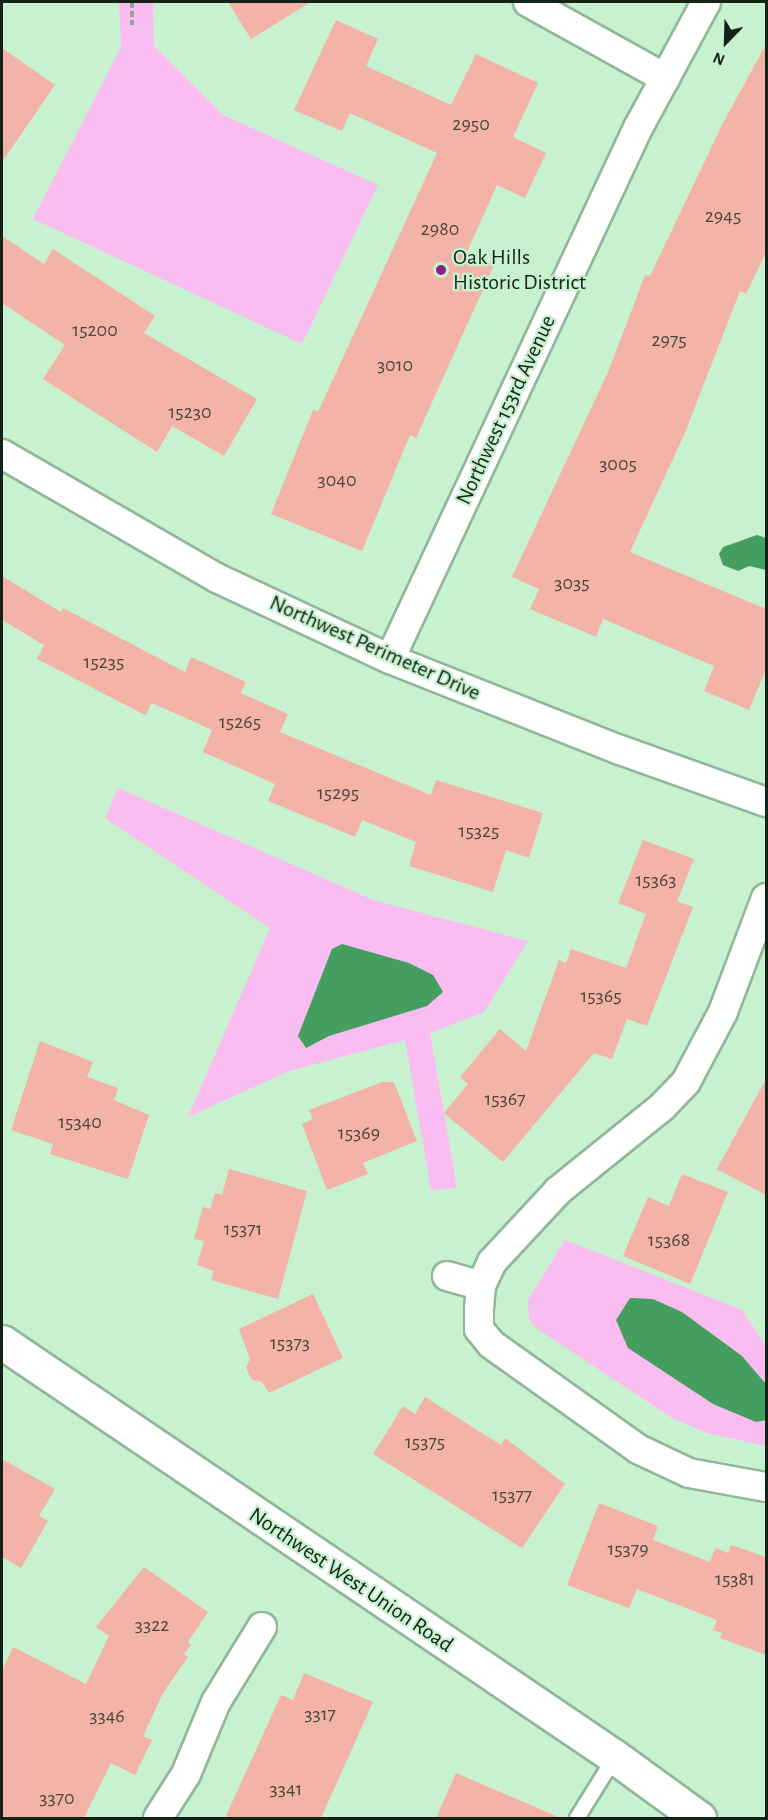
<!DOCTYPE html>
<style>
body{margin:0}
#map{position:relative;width:768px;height:1820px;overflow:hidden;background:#c8f1d0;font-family:"Alegreya Sans",sans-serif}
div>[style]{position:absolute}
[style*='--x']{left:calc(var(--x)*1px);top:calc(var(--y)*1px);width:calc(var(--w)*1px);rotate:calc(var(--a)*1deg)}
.green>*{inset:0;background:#fabdf2}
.water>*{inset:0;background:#449e5f}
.building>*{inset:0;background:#f3b3a7}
.path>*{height:4px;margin-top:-2px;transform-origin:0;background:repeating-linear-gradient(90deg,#88a88f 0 6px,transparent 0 9px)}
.roads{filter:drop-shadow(2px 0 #90b798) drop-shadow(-2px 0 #90b798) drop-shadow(0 2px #90b798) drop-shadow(0 -2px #90b798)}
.service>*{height:14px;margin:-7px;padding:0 7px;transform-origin:7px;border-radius:7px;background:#fff}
.minor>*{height:28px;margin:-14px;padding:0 14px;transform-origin:14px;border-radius:14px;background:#fff}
.tertiary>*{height:33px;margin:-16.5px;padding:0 16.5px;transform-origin:16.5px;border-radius:16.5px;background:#fff}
.dots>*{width:16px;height:16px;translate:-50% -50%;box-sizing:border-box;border:3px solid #c8f1d0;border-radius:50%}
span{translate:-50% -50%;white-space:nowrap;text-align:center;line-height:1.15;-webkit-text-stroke:4.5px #c8f1d0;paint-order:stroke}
.number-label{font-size:20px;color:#4c473b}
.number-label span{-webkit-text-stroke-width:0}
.poi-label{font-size:22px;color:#142317}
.left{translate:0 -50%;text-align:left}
.street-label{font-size:22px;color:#142317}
.frame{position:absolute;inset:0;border:3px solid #142317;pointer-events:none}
.north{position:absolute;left:696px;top:12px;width:60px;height:60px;-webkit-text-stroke:4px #c8f1d0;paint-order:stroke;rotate:203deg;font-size:16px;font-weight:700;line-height:24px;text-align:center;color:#142317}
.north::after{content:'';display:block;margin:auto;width:21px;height:27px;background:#142317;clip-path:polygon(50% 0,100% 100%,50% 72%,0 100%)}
</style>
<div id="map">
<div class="green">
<div style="clip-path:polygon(119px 2px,153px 2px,154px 46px,223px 115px,378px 185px,302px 344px,33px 219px,121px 47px)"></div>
<div style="clip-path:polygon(118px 788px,373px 900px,528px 941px,484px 1012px,430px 1033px,457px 1188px,431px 1190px,405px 1040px,289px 1071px,188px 1117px,270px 928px,105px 818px)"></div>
<div style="clip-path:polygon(565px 1240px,742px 1310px,766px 1346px,766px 1446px,707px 1433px,672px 1418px,536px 1328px,529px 1319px,528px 1300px)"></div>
</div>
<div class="water">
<div style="clip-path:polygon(757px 535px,766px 538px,766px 570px,749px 566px,738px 571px,723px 565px,719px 554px,723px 547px)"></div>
<div style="clip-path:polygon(342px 944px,409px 963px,433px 975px,443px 992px,427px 1006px,329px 1036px,306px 1048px,298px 1036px,332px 949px)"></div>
<div style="clip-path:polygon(630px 1298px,653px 1299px,682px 1312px,742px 1356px,766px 1384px,766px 1420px,756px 1422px,713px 1404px,628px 1348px,616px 1320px)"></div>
</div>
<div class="building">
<div style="clip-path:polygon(228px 2px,311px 2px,251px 39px)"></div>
<div style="clip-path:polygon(336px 20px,378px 39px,366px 66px,451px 105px,476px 54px,538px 83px,513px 137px,546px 153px,525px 198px,497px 185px,467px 252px,494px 265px,416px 438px,410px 435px,362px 551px,271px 514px,313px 410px,318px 412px,437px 153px,350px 113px,342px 131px,294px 110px)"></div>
<div style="clip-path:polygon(766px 44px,766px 252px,746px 294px,740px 291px,684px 435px,630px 552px,766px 609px,766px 669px,749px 710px,704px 691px,714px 666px,603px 619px,596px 637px,530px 609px,539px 589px,512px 577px,609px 370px,645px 275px,650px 276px,722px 125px)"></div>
<div style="clip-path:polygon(2px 48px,55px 85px,2px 162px)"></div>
<div style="clip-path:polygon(2px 236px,44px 264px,53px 249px,155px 316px,144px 333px,257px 399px,224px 456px,172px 426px,157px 452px,43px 379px,65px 345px,2px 303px)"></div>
<div style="clip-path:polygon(2px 576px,61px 612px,63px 608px,185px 672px,191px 657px,246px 682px,241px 693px,288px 714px,280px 732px,431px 795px,436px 780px,543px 813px,529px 858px,506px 850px,493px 892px,409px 866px,416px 842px,362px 820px,355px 837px,268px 801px,275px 784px,203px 752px,212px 730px,152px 703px,145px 715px,37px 659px,44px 645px,2px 620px)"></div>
<div style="clip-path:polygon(643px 840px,694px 859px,677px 901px,693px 907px,647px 1026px,627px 1019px,612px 1059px,594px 1053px,503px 1162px,444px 1113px,468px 1084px,460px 1077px,500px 1029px,526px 1051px,559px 960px,566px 963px,571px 949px,626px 968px,646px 914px,618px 903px)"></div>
<div style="clip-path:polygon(40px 1041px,93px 1062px,87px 1077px,118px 1088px,114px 1100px,149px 1115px,128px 1179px,50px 1154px,53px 1144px,11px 1130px)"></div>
<div style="clip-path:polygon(766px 1079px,766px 1195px,717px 1169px)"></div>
<div style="clip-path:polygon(382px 1082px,394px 1082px,417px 1141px,363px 1163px,368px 1174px,327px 1190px,302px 1124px,313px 1119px,309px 1110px)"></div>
<div style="clip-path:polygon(229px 1169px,307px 1191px,278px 1299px,211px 1280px,214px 1271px,197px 1265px,204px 1241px,194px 1239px,203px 1207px,210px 1209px,215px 1193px,222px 1195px)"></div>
<div style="clip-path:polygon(682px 1174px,728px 1192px,690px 1284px,623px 1256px,648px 1197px,669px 1206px)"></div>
<div style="clip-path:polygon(313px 1294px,343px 1358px,269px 1393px,262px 1382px,252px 1380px,246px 1368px,250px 1359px,239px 1329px)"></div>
<div style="clip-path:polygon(425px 1397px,501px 1445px,505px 1438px,565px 1484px,522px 1548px,373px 1454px,403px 1406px,415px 1414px)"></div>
<div style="clip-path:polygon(2px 1459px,55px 1489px,39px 1516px,48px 1521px,21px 1568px,2px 1557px)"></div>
<div style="clip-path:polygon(599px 1503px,658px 1526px,653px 1540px,710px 1562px,715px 1548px,728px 1553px,731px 1545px,766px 1557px,766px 1655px,720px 1638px,722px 1633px,713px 1630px,717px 1620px,637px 1589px,629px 1608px,567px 1585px)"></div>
<div style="clip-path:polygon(144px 1567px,208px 1612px,188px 1642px,191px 1645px,184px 1654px,188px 1657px,163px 1693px,143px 1736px,152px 1740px,135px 1775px,111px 1763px,84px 1818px,2px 1818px,2px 1671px,13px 1647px,86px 1684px,109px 1636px,96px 1627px)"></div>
<div style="clip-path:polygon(304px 1673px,373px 1702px,321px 1818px,225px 1818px,281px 1695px,293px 1700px)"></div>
<div style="clip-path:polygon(456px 1773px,561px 1818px,436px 1818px)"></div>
</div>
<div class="path">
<div style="--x:132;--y:2;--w:23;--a:90"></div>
</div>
<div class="roads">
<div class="service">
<div style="--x:577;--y:1818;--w:72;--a:-58.1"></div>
</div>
<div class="minor">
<div style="--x:528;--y:2;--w:157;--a:29"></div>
<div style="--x:2;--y:454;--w:248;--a:30"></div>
<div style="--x:217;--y:578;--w:191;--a:25.1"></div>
<div style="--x:390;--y:659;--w:247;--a:21.6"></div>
<div style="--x:620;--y:750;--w:155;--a:19.6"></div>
<div style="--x:390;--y:659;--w:586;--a:-64.97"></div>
<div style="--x:638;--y:128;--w:143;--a:-61.6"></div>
<div style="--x:766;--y:898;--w:122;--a:110.7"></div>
<div style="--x:723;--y:1012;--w:79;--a:117.9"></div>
<div style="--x:686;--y:1082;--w:35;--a:134"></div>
<div style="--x:662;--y:1107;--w:134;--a:141.1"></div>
<div style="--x:558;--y:1191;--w:97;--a:132.9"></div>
<div style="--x:492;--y:1262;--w:26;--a:115"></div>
<div style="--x:481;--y:1286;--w:23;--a:95"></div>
<div style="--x:479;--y:1309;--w:20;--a:90"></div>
<div style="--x:479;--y:1329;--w:19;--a:51"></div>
<div style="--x:491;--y:1344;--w:181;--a:35.5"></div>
<div style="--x:638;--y:1449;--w:56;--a:25.2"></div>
<div style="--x:689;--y:1473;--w:78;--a:10.3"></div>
<div style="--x:447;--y:1276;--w:35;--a:16"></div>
<div style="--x:158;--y:1818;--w:52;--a:-57.5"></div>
<div style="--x:186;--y:1774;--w:78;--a:-67.4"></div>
<div style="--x:216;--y:1702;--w:88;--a:-58.5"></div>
</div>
<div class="tertiary">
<div style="--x:2;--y:1342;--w:740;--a:34.1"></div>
<div style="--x:615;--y:1757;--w:104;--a:36"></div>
</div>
</div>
<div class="dots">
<div style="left:441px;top:270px;background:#8c2186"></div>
</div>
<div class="number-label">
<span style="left:471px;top:124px">2950</span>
<span style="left:723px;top:216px">2945</span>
<span style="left:440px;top:229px">2980</span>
<span style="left:95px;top:330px">15200</span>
<span style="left:669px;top:340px">2975</span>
<span style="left:395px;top:365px">3010</span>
<span style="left:190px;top:412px">15230</span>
<span style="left:618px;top:464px">3005</span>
<span style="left:337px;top:480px">3040</span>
<span style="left:572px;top:583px">3035</span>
<span style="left:104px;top:662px">15235</span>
<span style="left:240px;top:722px">15265</span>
<span style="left:338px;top:793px">15295</span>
<span style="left:479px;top:831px">15325</span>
<span style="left:656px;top:880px">15363</span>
<span style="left:601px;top:996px">15365</span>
<span style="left:505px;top:1099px">15367</span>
<span style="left:80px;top:1122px">15340</span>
<span style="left:359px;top:1133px">15369</span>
<span style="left:243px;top:1229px">15371</span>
<span style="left:669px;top:1240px">15368</span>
<span style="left:290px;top:1343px">15373</span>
<span style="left:425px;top:1442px">15375</span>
<span style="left:512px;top:1495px">15377</span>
<span style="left:628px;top:1549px">15379</span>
<span style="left:735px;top:1579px">15381</span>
<span style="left:152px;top:1625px">3322</span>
<span style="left:320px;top:1714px">3317</span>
<span style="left:107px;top:1716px">3346</span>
<span style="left:286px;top:1789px">3341</span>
<span style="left:57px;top:1798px">3370</span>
</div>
<div class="poi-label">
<span class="left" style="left:453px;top:270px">Oak Hills<br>Historic District</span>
</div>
<div class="street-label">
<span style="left:506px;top:410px;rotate:-65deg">Northwest 153rd Avenue</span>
<span style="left:375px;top:648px;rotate:24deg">Northwest Perimeter Drive</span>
<span style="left:351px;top:1580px;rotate:34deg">Northwest West Union Road</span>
</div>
<div class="frame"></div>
<div class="north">N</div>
</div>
